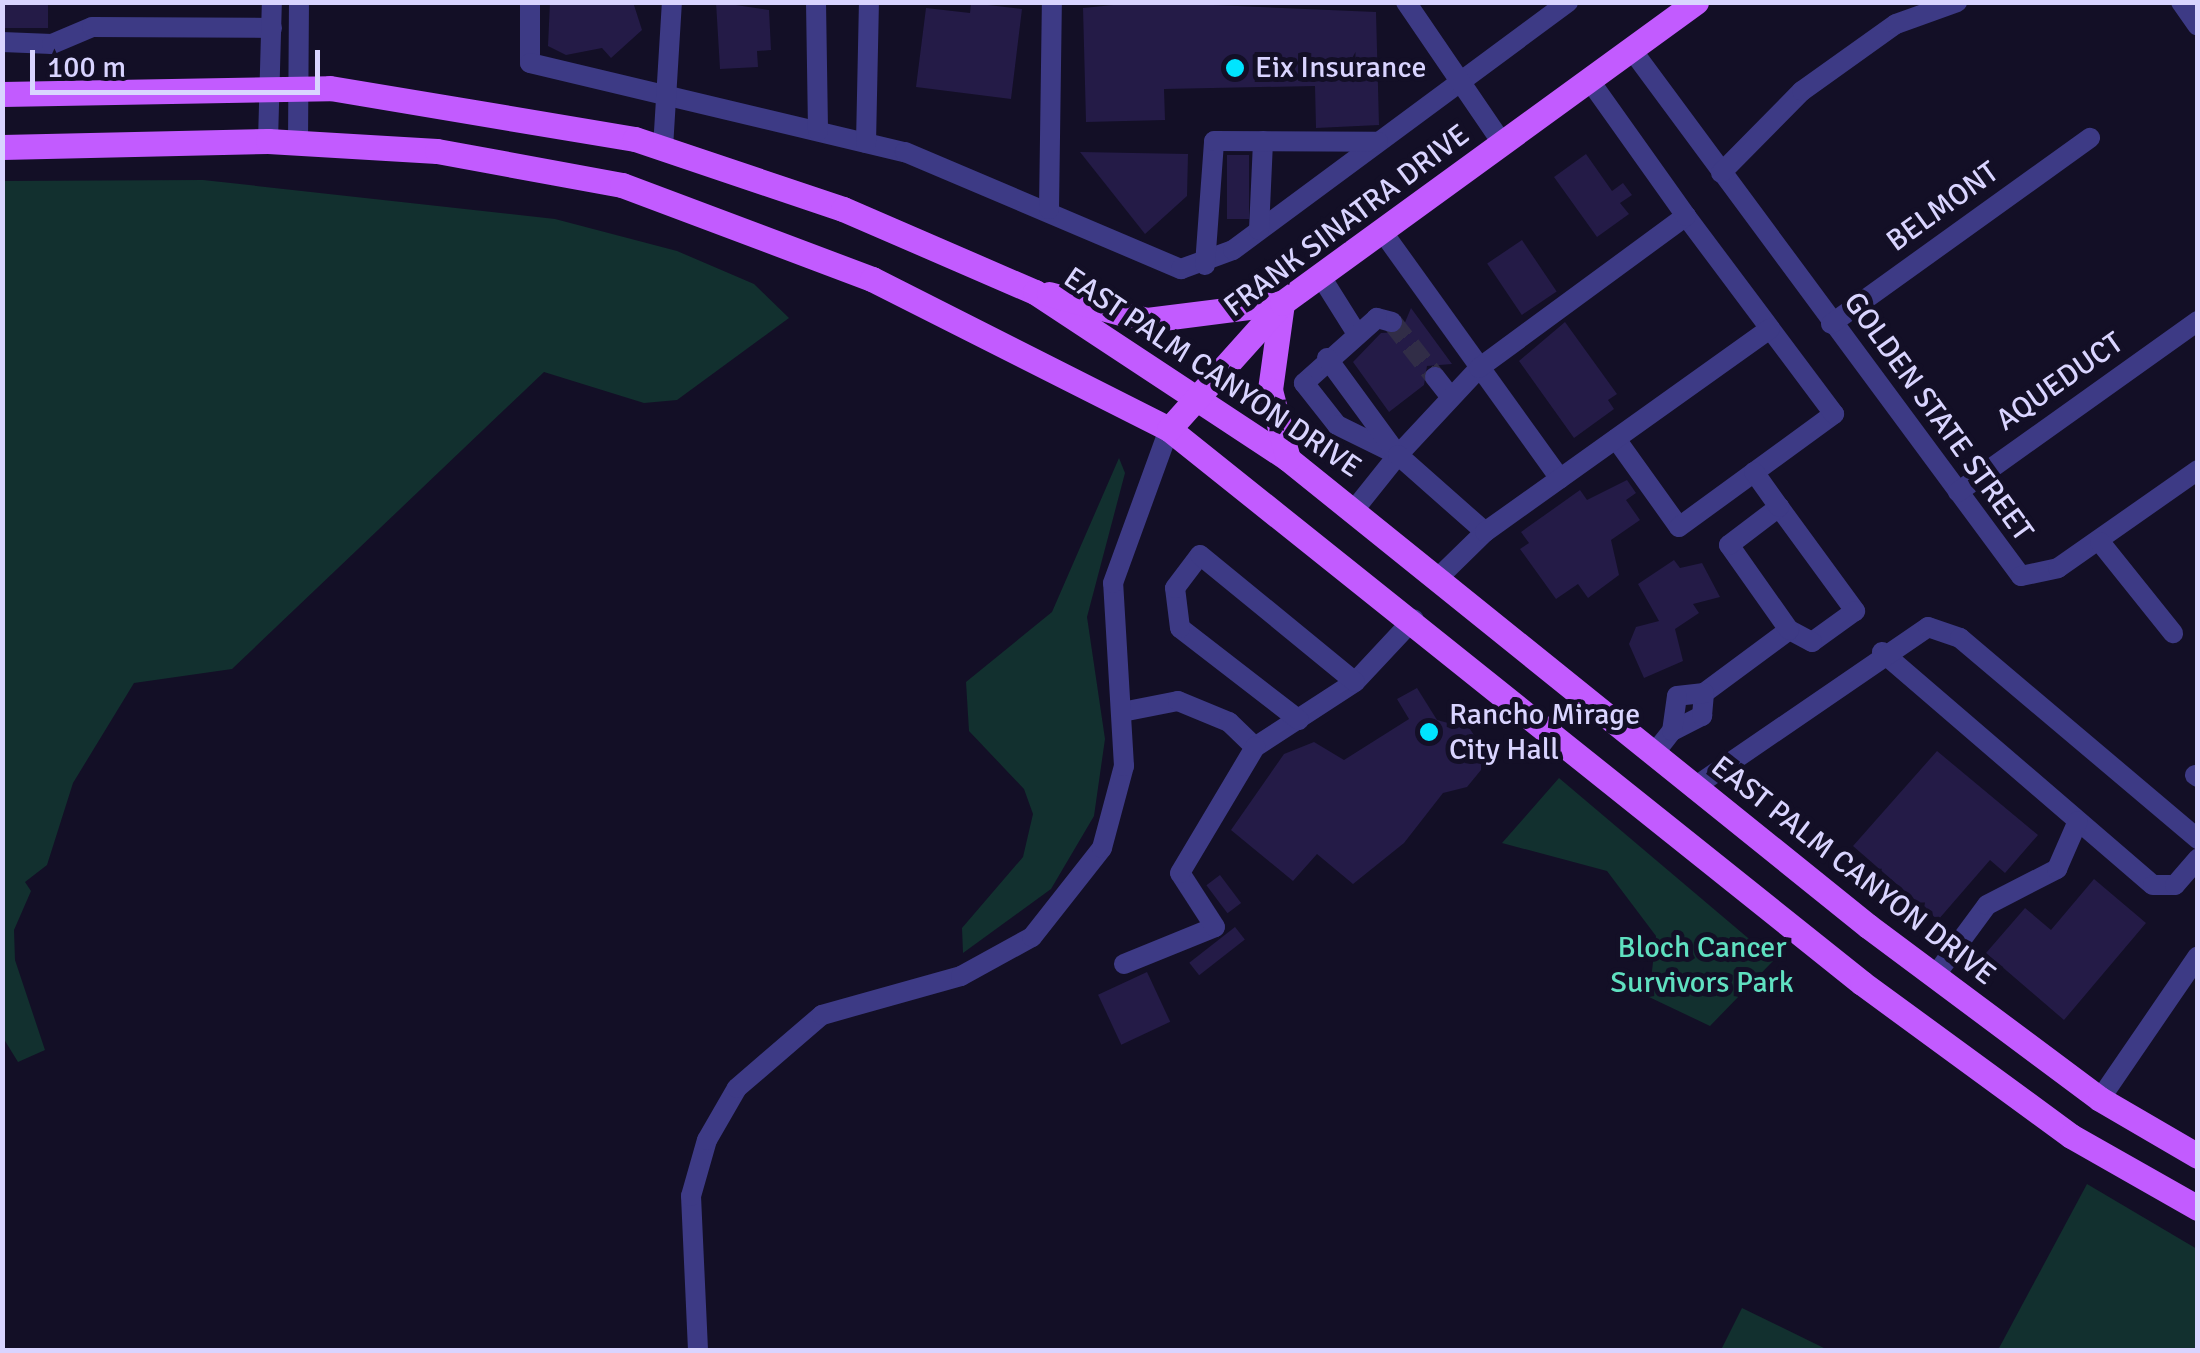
<!DOCTYPE html>
<style>
body{margin:0}
#map{position:relative;width:2200px;height:1353px;overflow:hidden;background:#130f26;font-family:Signika,sans-serif}
div>[style]{position:absolute}
[style*='--x']{left:calc(var(--x)*1px);top:calc(var(--y)*1px);width:calc(var(--w)*1px);rotate:calc(var(--a)*1deg)}
.green>*{inset:0;background:#12302f}
.building>*{inset:0;background:#241b47;transform-origin:0 0}
.minor-tunnel>*{height:20px;margin-top:-10px;transform-origin:0;background:repeating-linear-gradient(90deg,#312d47 0 20px,transparent 0 30px)}
.minor>*{height:20px;margin:-10px;padding:0 10px;transform-origin:10px;border-radius:10px;background:#3d3a85}
.major>*{height:25px;margin:-12.5px;padding:0 12.5px;transform-origin:12.5px;border-radius:12.5px;background:#c25bff}
.dots>*{width:28px;height:28px;translate:-50% -50%;box-sizing:border-box;border:5px solid #130f26;border-radius:50%}
span{translate:-50% -50%;white-space:nowrap;text-align:center;line-height:1.15;-webkit-text-stroke:10px #130f26;paint-order:stroke}
.poi-label{font-size:30px;color:#d9d4ff}
.left{translate:0 -50%;text-align:left}
.street-label{font-size:30px;color:#d9d4ff}
.park-label{font-size:30px;color:#5fe0c0}
.frame{position:absolute;inset:0;border:5px solid #d9d4ff;pointer-events:none}
.scale{position:absolute;left:30px;top:50px;width:290px;height:45px;box-sizing:border-box;border:5px solid #d9d4ff;border-top:0;padding-left:12px;font-size:30px;line-height:35px;white-space:nowrap;color:#d9d4ff;-webkit-text-stroke:8px #130f26;paint-order:stroke}
</style>
<div id="map">
<div class="green">
<div style="clip-path:polygon(203px 180px,555px 219px,677px 251px,754px 284px,789px 318px,677px 400px,644px 403px,544px 372px,232px 669px,134px 683px,73px 783px,47px 865px,25px 882px,31px 891px,14px 930px,15px 960px,45px 1050px,18px 1062px,2px 1036px,3px 181px)"></div>
<div style="clip-path:polygon(1119px 458px,1125px 473px,1087px 617px,1105px 739px,1094px 816px,1051px 889px,963px 953px,962px 928px,1023px 857px,1033px 814px,1024px 789px,969px 731px,966px 682px,1052px 612px)"></div>
<div style="clip-path:polygon(1559px 778px,1774px 960px,1710px 1026px,1649px 997px,1656px 936px,1607px 871px,1502px 843px)"></div>
<div style="clip-path:polygon(2087px 1184px,2197px 1249px,2197px 1350px,1998px 1350px)"></div>
<div style="clip-path:polygon(1742px 1308px,1828px 1350px,1721px 1350px)"></div>
</div>
<div class="building">
<div style="left:2px;top:2px;width:46px;height:26px"></div>
<div style="clip-path:polygon(550px 2px,633px 2px,642px 30px,611px 58px,602px 48px,566px 55px,548px 46px)"></div>
<div style="clip-path:polygon(716px 2px,769px 10px,771px 50px,757px 51px,758px 67px,720px 69px)"></div>
<div style="clip-path:polygon(1143px 2px,1376px 12px,1379px 125px,1316px 128px,1315px 86px,1164px 89px,1165px 120px,1086px 122px,1083px 8px)"></div>
<div style="clip-path:polygon(971px 3px,1022px 9px,1011px 99px,916px 87px,926px 8px,970px 13px)"></div>
<div style="clip-path:polygon(1080px 152px,1188px 154px,1187px 196px,1145px 234px)"></div>
<div style="clip-path:polygon(1586px 154px,1612px 191px,1623px 183px,1632px 195px,1620px 203px,1629px 214px,1597px 237px,1554px 177px)"></div>
<div style="left:1227px;top:155px;width:22px;height:64px"></div>
<div style="left:1522px;top:240px;width:62px;height:42px;rotate:56deg"></div>
<div style="clip-path:polygon(1411px 308px,1452px 364px,1427px 366px,1424px 385px,1389px 412px,1353px 362px,1381px 333px,1401px 332px)"></div>
<div style="clip-path:polygon(1565px 322px,1617px 394px,1608px 400px,1614px 409px,1574px 438px,1519px 361px)"></div>
<div style="clip-path:polygon(1627px 480px,1636px 493px,1626px 500px,1640px 520px,1611px 540px,1619px 575px,1588px 598px,1578px 584px,1556px 599px,1520px 549px,1529px 543px,1521px 532px,1580px 490px,1587px 500px)"></div>
<div style="clip-path:polygon(1674px 560px,1680px 568px,1702px 563px,1720px 597px,1693px 604px,1699px 613px,1675px 629px,1683px 661px,1644px 678px,1629px 644px,1636px 627px,1659px 621px,1638px 584px)"></div>
<div style="clip-path:polygon(1417px 688px,1437px 720px,1470px 729px,1483px 749px,1481px 770px,1467px 787px,1443px 793px,1404px 843px,1353px 884px,1317px 854px,1293px 881px,1231px 830px,1284px 754px,1314px 742px,1344px 760px,1409px 719px,1397px 699px)"></div>
<div style="clip-path:polygon(1937px 751px,2038px 835px,2005px 873px,1990px 860px,1938px 920px,1853px 846px)"></div>
<div style="left:1220px;top:875px;width:35px;height:17px;rotate:53deg"></div>
<div style="clip-path:polygon(2094px 879px,2146px 923px,2064px 1020px,1986px 953px,2025px 908px,2051px 930px)"></div>
<div style="left:1235px;top:927px;width:16px;height:58px;rotate:52deg"></div>
<div style="left:1147px;top:972px;width:55px;height:54px;rotate:65deg"></div>
</div>
<div class="minor-tunnel">
<div style="--x:1392;--y:322;--w:70;--a:52"></div>
</div>
<div class="minor">
<div style="--x:530;--y:2;--w:61;--a:90"></div>
<div style="--x:530;--y:63;--w:385;--a:13.4"></div>
<div style="--x:905;--y:152;--w:300;--a:23"></div>
<div style="--x:1181;--y:269;--w:55;--a:-20.1"></div>
<div style="--x:1233;--y:250;--w:417;--a:-36.5"></div>
<div style="--x:816;--y:2;--w:129;--a:89.1"></div>
<div style="--x:1406;--y:2;--w:172;--a:55.7"></div>
<div style="--x:2181;--y:2;--w:29;--a:55"></div>
<div style="--x:2;--y:42;--w:50;--a:2.3"></div>
<div style="--x:52;--y:44;--w:43;--a:-23"></div>
<div style="--x:92;--y:27;--w:180;--a:0.3"></div>
<div style="--x:1632;--y:50;--w:654;--a:53.52"></div>
<div style="--x:2021;--y:576;--w:38;--a:-12"></div>
<div style="--x:2058;--y:568;--w:171;--a:-35"></div>
<div style="--x:268;--y:141;--w:139;--a:-88.4"></div>
<div style="--x:298;--y:142;--w:140;--a:-89.6"></div>
<div style="--x:866;--y:143;--w:141;--a:-88.8"></div>
<div style="--x:663;--y:148;--w:146;--a:-86.5"></div>
<div style="--x:1721;--y:173;--w:115;--a:-45.4"></div>
<div style="--x:1802;--y:91;--w:115;--a:-35.5"></div>
<div style="--x:1896;--y:24;--w:65;--a:-19.8"></div>
<div style="--x:1049;--y:209;--w:207;--a:-89.2"></div>
<div style="--x:1259;--y:230;--w:89;--a:-87.4"></div>
<div style="--x:1382;--y:231;--w:305;--a:54.3"></div>
<div style="--x:1205;--y:265;--w:124;--a:-85.8"></div>
<div style="--x:1214;--y:141;--w:164;--a:0.3"></div>
<div style="--x:1320;--y:275;--w:70;--a:57.9"></div>
<div style="--x:1392;--y:322;--w:16;--a:-165"></div>
<div style="--x:1377;--y:318;--w:98;--a:138.3"></div>
<div style="--x:1304;--y:383;--w:53;--a:51.8"></div>
<div style="--x:1337;--y:425;--w:68;--a:26.2"></div>
<div style="--x:1831;--y:324;--w:319;--a:-35.7"></div>
<div style="--x:1327;--y:358;--w:120;--a:53.8"></div>
<div style="--x:1435;--y:377;--w:24;--a:52"></div>
<div style="--x:1616;--y:439;--w:108;--a:54.4"></div>
<div style="--x:1679;--y:527;--w:192;--a:-36.1"></div>
<div style="--x:1834;--y:414;--w:247;--a:-126.8"></div>
<div style="--x:1398;--y:455;--w:119;--a:-47"></div>
<div style="--x:1479;--y:368;--w:257;--a:-36.3"></div>
<div style="--x:1686;--y:216;--w:166;--a:-125.4"></div>
<div style="--x:1958;--y:492;--w:295;--a:-35.5"></div>
<div style="--x:1779;--y:507;--w:129;--a:53.8"></div>
<div style="--x:1855;--y:611;--w:53;--a:144.2"></div>
<div style="--x:1812;--y:642;--w:26;--a:-152"></div>
<div style="--x:1354;--y:510;--w:70;--a:-51.3"></div>
<div style="--x:1398;--y:455;--w:116;--a:41.5"></div>
<div style="--x:2100;--y:542;--w:117;--a:51.3"></div>
<div style="--x:1441;--y:575;--w:62;--a:-44.3"></div>
<div style="--x:1485;--y:532;--w:350;--a:-35.5"></div>
<div style="--x:1882;--y:652;--w:357;--a:40.7"></div>
<div style="--x:2153;--y:885;--w:22;--a:0"></div>
<div style="--x:2175;--y:885;--w:35;--a:-49"></div>
<div style="--x:1704;--y:693;--w:106;--a:-36.5"></div>
<div style="--x:1789;--y:630;--w:104;--a:-125.2"></div>
<div style="--x:1729;--y:545;--w:63;--a:-37.2"></div>
<div style="--x:1779;--y:507;--w:43;--a:-125.5"></div>
<div style="--x:1122;--y:712;--w:57;--a:-11.1"></div>
<div style="--x:1178;--y:701;--w:55;--a:22.4"></div>
<div style="--x:1229;--y:722;--w:36;--a:44"></div>
<div style="--x:1255;--y:747;--w:119;--a:-33"></div>
<div style="--x:1355;--y:682;--w:86;--a:-46.9"></div>
<div style="--x:1299;--y:720;--w:150;--a:-142.3"></div>
<div style="--x:1180;--y:628;--w:40;--a:-97.1"></div>
<div style="--x:1175;--y:588;--w:41;--a:-52.9"></div>
<div style="--x:1200;--y:555;--w:200;--a:39.3"></div>
<div style="--x:1653;--y:755;--w:31;--a:-52"></div>
<div style="--x:1672;--y:731;--w:34;--a:-27"></div>
<div style="--x:1702;--y:716;--w:23;--a:-85"></div>
<div style="--x:1704;--y:693;--w:27;--a:174"></div>
<div style="--x:1677;--y:696;--w:35;--a:98"></div>
<div style="--x:2195;--y:775;--w:4;--a:34"></div>
<div style="--x:1693;--y:788;--w:285;--a:-34.4"></div>
<div style="--x:1928;--y:627;--w:34;--a:19"></div>
<div style="--x:1960;--y:638;--w:312;--a:40.2"></div>
<div style="--x:1124;--y:964;--w:98;--a:-22.1"></div>
<div style="--x:1215;--y:927;--w:64;--a:-122.9"></div>
<div style="--x:1180;--y:873;--w:147;--a:-59.2"></div>
<div style="--x:1934;--y:977;--w:89;--a:-53.6"></div>
<div style="--x:1987;--y:905;--w:79;--a:-27.2"></div>
<div style="--x:2057;--y:869;--w:52;--a:-66.4"></div>
<div style="--x:2100;--y:1099;--w:173;--a:-55.6"></div>
<div style="--x:698;--y:1350;--w:154;--a:-92.6"></div>
<div style="--x:691;--y:1196;--w:58;--a:-74.1"></div>
<div style="--x:707;--y:1140;--w:60;--a:-60"></div>
<div style="--x:737;--y:1088;--w:112;--a:-40.7"></div>
<div style="--x:822;--y:1015;--w:144;--a:-15.7"></div>
<div style="--x:961;--y:976;--w:81;--a:-28.8"></div>
<div style="--x:1032;--y:937;--w:113;--a:-51.8"></div>
<div style="--x:1102;--y:848;--w:85;--a:-75"></div>
<div style="--x:1124;--y:766;--w:183;--a:-93.4"></div>
<div style="--x:1113;--y:583;--w:164;--a:-70"></div>
</div>
<div class="major">
<div style="--x:2;--y:94;--w:328;--a:-1"></div>
<div style="--x:330;--y:88;--w:309;--a:9.5"></div>
<div style="--x:635;--y:139;--w:219;--a:18.6"></div>
<div style="--x:843;--y:209;--w:209;--a:23.4"></div>
<div style="--x:1035;--y:292;--w:303;--a:33.4"></div>
<div style="--x:1288;--y:459;--w:745;--a:38.84"></div>
<div style="--x:1868;--y:926;--w:289;--a:36.7"></div>
<div style="--x:2100;--y:1099;--w:113;--a:30.2"></div>
<div style="--x:2;--y:147;--w:266;--a:-1.3"></div>
<div style="--x:268;--y:141;--w:169;--a:3.4"></div>
<div style="--x:437;--y:151;--w:188;--a:10.4"></div>
<div style="--x:622;--y:185;--w:267;--a:20.6"></div>
<div style="--x:872;--y:279;--w:333;--a:26.8"></div>
<div style="--x:1169;--y:429;--w:887;--a:38.64"></div>
<div style="--x:1862;--y:983;--w:259;--a:36.2"></div>
<div style="--x:2071;--y:1136;--w:146;--a:29.6"></div>
<div style="--x:1049;--y:294;--w:101;--a:14.9"></div>
<div style="--x:1147;--y:320;--w:136;--a:-7.2"></div>
<div style="--x:1282;--y:303;--w:88;--a:97.9"></div>
<div style="--x:1270;--y:390;--w:71;--a:75.4"></div>
<div style="--x:1169;--y:429;--w:169;--a:-48.1"></div>
<div style="--x:1282;--y:303;--w:512;--a:-36.02"></div>
</div>
<div class="dots">
<div style="left:1235px;top:68px;background:#00e5ff"></div>
<div style="left:1429px;top:732px;background:#00e5ff"></div>
</div>
<div class="poi-label">
<span class="left" style="left:1255px;top:68px">Eix Insurance</span>
<span class="left" style="left:1449px;top:732px">Rancho Mirage<br>City Hall</span>
</div>
<div class="street-label">
<span style="left:1943px;top:207px;rotate:-36deg">BELMONT</span>
<span style="left:1347px;top:221px;rotate:-37deg">FRANK SINATRA DRIVE</span>
<span style="left:1212px;top:373px;rotate:34deg">EAST PALM CANYON DRIVE</span>
<span style="left:2060px;top:382px;rotate:-35deg">AQUEDUCT</span>
<span style="left:1938px;top:417px;rotate:54deg">GOLDEN STATE STREET</span>
<span style="left:1853px;top:871px;rotate:38deg">EAST PALM CANYON DRIVE</span>
</div>
<div class="park-label">
<span style="left:1702px;top:965px">Bloch Cancer<br>Survivors Park</span>
</div>
<div class="frame"></div>
<div class="scale">100 m</div>
</div>
